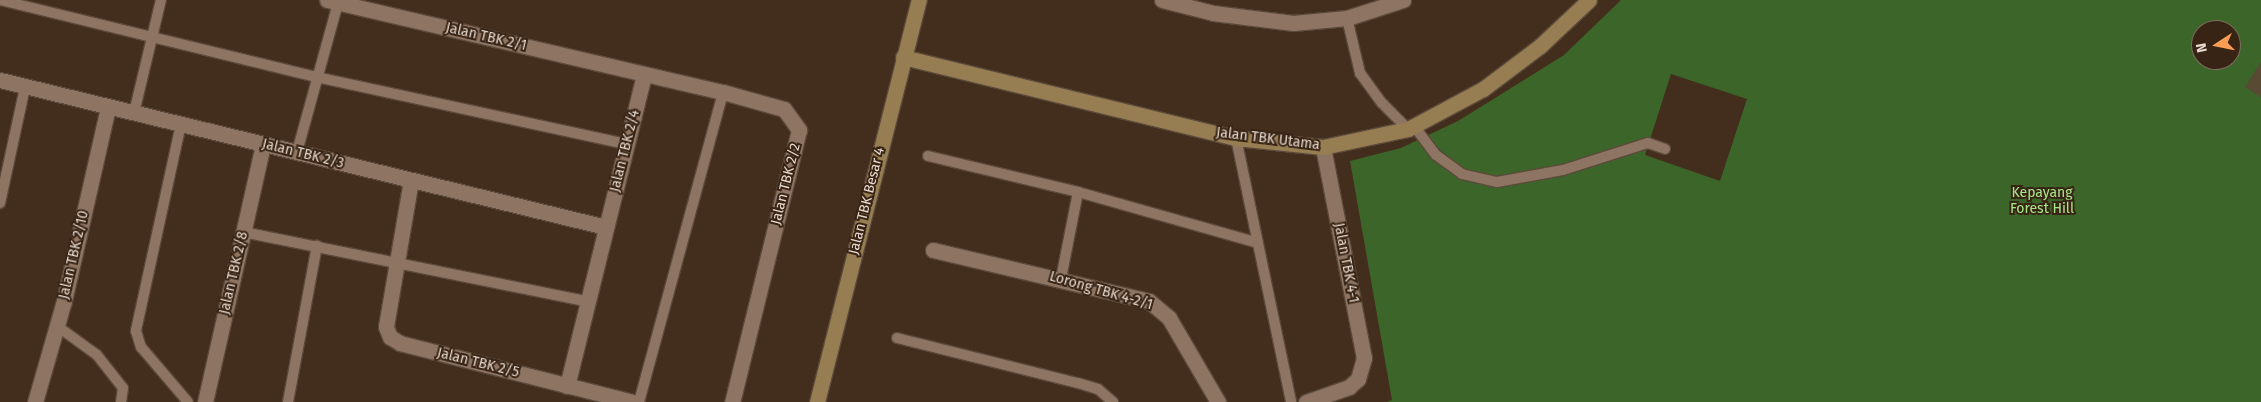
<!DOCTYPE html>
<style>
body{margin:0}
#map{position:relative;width:2261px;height:402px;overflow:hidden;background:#432e1e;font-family:"Fira Sans",sans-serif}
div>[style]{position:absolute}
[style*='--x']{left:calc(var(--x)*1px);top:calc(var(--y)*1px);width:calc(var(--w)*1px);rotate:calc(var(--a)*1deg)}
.green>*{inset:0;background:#3c6529}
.building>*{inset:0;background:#594a33}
.roads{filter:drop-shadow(1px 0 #5b493b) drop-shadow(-1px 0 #5b493b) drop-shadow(0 1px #5b493b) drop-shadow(0 -1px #5b493b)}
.lane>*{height:10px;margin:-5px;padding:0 5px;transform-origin:5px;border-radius:5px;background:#8e7563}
.street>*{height:15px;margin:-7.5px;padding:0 7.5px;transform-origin:7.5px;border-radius:7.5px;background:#8e7563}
.secondary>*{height:15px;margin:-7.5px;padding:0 7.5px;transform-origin:7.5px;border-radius:7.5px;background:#967d52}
span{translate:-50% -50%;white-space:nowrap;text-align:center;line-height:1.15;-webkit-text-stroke:4px #382414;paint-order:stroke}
.street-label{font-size:14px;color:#e8dad0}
.park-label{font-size:14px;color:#a6e98a}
.north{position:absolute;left:2191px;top:20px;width:50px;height:50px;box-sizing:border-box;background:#382414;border:1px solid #7e6d5f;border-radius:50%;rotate:259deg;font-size:14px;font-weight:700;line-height:20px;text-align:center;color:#e8dad0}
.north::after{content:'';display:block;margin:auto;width:18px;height:22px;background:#fd9d55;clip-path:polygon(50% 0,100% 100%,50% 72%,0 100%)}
</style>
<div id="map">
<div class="green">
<div style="clip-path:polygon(evenodd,1621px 0,2261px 0,2261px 402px,1387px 402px,1392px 400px,1350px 161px,1401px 148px,1458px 121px,1564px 55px,1621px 0,2201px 30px,2231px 30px,2231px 60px,2201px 60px,2201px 30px,1621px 0,1671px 74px,1747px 99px,1720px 181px,1645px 155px,1671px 74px)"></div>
</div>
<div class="building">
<div style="clip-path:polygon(2261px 62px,2261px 97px,2245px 87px)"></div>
</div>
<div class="roads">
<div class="lane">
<div style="--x:0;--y:0;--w:325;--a:13.7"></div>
<div style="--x:316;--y:77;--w:318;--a:12.2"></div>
<div style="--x:1347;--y:18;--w:57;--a:76.7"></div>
<div style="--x:1360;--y:73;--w:37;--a:54"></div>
<div style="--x:1382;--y:103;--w:37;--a:45"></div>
<div style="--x:134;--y:113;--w:116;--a:-76.6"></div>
<div style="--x:181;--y:124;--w:212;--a:102.3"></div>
<div style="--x:136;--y:331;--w:17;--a:73"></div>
<div style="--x:141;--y:347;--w:72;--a:49.5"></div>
<div style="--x:1414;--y:126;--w:36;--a:53"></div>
<div style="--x:1436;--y:155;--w:32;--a:36"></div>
<div style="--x:1462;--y:174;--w:36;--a:13"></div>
<div style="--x:1497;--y:182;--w:67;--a:-10.3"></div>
<div style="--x:1563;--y:170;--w:89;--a:-17.6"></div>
<div style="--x:1648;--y:143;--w:18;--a:19"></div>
<div style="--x:1236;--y:138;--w:270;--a:78.2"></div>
<div style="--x:297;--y:152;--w:155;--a:-74.6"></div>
<div style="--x:928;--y:156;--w:154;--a:13.5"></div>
<div style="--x:1078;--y:192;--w:89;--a:101.1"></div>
<div style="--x:1078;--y:192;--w:187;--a:15.8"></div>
<div style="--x:0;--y:203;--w:119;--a:-77.8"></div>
<div style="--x:243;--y:232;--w:353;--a:11.4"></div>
<div style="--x:57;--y:326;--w:49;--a:35.9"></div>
<div style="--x:97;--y:355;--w:42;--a:51.8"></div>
<div style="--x:123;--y:388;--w:14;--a:98"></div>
<div style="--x:897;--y:338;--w:187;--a:14"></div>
<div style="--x:1078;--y:383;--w:21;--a:17"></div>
<div style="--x:1098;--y:389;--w:20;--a:41"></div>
<div style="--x:288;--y:402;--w:159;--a:-79.5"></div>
<div style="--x:639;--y:402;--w:321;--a:-74.8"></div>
</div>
<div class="street">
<div style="--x:327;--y:0;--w:407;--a:13.1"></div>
<div style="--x:723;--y:92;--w:63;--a:15.6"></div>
<div style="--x:784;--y:109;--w:26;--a:54"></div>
<div style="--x:799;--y:130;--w:280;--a:103.8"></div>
<div style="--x:1162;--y:0;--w:53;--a:14.3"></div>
<div style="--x:1213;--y:13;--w:81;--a:7.1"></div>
<div style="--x:1293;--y:23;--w:54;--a:-5.3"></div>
<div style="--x:1347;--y:18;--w:59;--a:-17.8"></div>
<div style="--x:0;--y:80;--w:624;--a:13.64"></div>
<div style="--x:411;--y:180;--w:149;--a:99.7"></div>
<div style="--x:386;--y:327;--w:11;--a:68"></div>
<div style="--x:390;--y:337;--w:12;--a:31"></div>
<div style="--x:400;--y:343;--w:240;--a:14.2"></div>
<div style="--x:933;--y:250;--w:222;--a:13.3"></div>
<div style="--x:1149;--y:301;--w:26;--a:40"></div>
<div style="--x:1169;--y:318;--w:97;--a:59.7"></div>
<div style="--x:567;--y:386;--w:321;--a:-76.1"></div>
<div style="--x:35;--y:402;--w:105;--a:-74"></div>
<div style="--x:64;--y:301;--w:199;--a:-77.2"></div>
<div style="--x:205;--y:402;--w:264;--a:-77.3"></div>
<div style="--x:1306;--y:402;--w:46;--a:-19.2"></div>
<div style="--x:1349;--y:387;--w:12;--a:-42"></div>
<div style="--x:1358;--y:379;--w:22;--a:-74"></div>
<div style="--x:1364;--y:358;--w:215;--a:-101"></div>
</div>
<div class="secondary">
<div style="--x:903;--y:57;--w:343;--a:13.7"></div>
<div style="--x:1236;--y:138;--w:87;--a:5.9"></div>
<div style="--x:1323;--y:147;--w:87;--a:-12"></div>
<div style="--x:1408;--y:129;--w:85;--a:-28.1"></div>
<div style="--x:1483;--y:89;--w:71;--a:-37"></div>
<div style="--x:1540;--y:46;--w:67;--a:-43.2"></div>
<div style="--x:817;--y:402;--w:415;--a:-75.8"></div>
</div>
</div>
<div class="street-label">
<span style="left:486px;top:37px;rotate:13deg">Jalan TBK 2/1</span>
<span style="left:1268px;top:139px;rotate:7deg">Jalan TBK Utama</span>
<span style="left:625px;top:151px;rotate:-76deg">Jalan TBK 2/4</span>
<span style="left:303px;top:154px;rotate:14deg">Jalan TBK 2/3</span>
<span style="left:786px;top:184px;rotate:-76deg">Jalan TBK 2/2</span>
<span style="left:867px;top:201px;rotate:-76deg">Jalan TBK Besar 4</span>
<span style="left:74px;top:255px;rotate:-77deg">Jalan TBK 2/10</span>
<span style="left:1346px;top:263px;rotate:79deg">Jalan TBK 4-1</span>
<span style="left:234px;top:273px;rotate:-77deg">Jalan TBK 2/8</span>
<span style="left:1101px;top:291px;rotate:16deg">Lorong TBK 4-2/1</span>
<span style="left:478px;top:363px;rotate:14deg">Jalan TBK 2/5</span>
</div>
<div class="park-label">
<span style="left:2042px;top:201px">Kepayang<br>Forest Hill</span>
</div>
<div class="north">N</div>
</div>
